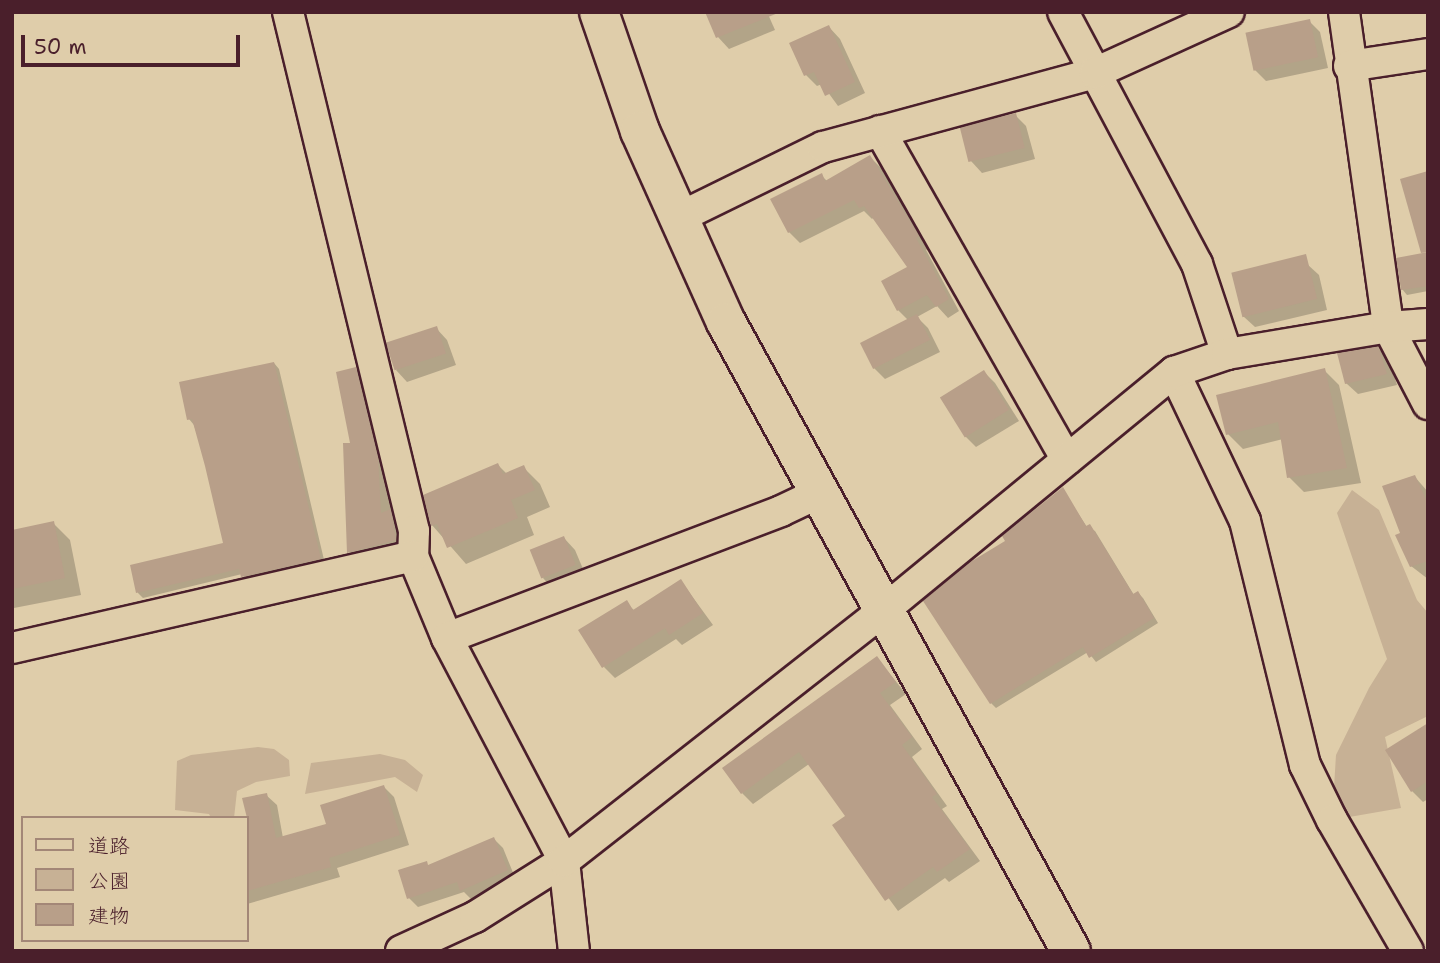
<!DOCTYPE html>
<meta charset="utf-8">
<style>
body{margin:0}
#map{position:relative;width:1440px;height:963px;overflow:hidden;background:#dfcdaa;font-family:"Shantell Sans","Klee One",sans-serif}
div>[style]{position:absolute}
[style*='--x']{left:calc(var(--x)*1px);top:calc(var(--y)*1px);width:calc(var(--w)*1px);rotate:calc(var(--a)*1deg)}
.green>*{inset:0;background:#c7b195}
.shadow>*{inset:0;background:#0003}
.building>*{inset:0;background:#b89f89;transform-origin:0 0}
.roads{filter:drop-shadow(2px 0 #4a1f2b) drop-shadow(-2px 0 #4a1f2b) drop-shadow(0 2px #4a1f2b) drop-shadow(0 -2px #4a1f2b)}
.minor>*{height:30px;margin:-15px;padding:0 15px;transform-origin:15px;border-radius:15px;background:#dfcdaa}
.tertiary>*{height:38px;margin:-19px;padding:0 19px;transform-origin:19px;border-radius:19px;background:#dfcdaa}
span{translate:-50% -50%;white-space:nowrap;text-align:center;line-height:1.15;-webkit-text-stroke:5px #dfcdaa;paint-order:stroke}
.frame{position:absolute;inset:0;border:14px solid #4a1f2b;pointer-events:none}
.legend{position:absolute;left:21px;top:816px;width:228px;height:126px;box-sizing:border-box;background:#dfcdaa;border:2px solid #a38777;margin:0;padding:9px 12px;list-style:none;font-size:21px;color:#4a1f2b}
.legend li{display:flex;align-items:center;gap:14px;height:35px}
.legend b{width:35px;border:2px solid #a38777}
.scale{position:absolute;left:21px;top:35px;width:219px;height:32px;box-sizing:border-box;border:4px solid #4a1f2b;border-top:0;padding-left:9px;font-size:21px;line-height:24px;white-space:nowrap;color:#4a1f2b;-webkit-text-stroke:5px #dfcdaa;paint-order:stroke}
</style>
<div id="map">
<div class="green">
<div style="clip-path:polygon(1352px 490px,1379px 510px,1417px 600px,1428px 613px,1428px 716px,1385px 737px,1401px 808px,1332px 820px,1336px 755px,1369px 688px,1387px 659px,1337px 513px)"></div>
<div style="clip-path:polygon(258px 747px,274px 749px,289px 760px,290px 776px,256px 782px,237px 791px,234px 818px,211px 818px,209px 814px,175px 810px,177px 761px,191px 755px)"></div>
<div style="clip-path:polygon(380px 754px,405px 760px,423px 775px,417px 792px,395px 777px,305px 794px,311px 763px)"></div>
</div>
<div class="shadow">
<div style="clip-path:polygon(707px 12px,767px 12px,775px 30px,729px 49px,718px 37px)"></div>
<div style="clip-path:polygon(1309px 21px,1320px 32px,1328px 68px,1266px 81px,1255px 70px)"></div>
<div style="clip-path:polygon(829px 27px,840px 39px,865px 93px,838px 106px,822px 84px,817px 86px,806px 75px)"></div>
<div style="clip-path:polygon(1015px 115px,1026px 126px,1035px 159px,982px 173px,971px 161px)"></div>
<div style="clip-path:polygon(870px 157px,881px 168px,929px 248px,926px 250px,959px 311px,948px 318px,937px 306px,917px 317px,928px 328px,940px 352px,885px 379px,874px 368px,909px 321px,898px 310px,910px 267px,874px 217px,872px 219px,864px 211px,800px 243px,789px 232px,821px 175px,827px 181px)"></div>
<div style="clip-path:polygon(1428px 257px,1428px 291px,1407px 295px,1402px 289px)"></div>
<div style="clip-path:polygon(1307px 264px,1319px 275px,1327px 310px,1255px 327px,1243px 316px)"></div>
<div style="clip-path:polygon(436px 328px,447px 340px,456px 365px,407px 382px,396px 370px)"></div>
<div style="clip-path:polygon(1378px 348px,1389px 360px,1397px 385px,1358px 394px,1346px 383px)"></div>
<div style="clip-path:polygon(274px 363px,279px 369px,325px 564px,248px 582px,242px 574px,143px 598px,138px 593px,132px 567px,225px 544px,207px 466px,194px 425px,189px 419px)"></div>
<div style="clip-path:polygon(356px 369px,367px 381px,389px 470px,391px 511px,401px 522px,406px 551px,360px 564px,349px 552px)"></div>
<div style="clip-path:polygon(1324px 370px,1339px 385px,1361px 483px,1304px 492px,1289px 477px,1283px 439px,1243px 449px,1228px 434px)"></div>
<div style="clip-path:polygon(984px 372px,995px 383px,1019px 421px,976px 447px,965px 436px,941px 398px)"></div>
<div style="clip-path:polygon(498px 465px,507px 474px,523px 467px,540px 484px,550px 507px,527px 517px,534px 535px,466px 564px,432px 525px)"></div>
<div style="clip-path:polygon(1415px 477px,1428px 492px,1428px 579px,1411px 566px,1402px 534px)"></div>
<div style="clip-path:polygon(1062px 489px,1087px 527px,1095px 531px,1134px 595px,1138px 593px,1143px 598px,1158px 623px,1096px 662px,1088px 652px,996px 708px,991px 703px,1008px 541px)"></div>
<div style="clip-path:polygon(53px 523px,70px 540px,81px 595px,14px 608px,12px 531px)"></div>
<div style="clip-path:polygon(564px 538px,575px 550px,586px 576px,554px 590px,543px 578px)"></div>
<div style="clip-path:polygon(681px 581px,713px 625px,682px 645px,676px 639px,615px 678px,604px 667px,626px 603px,635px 611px)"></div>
<div style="clip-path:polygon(877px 658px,906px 694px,890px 705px,922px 749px,912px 757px,947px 806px,942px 809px,980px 861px,949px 882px,945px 878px,898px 911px,835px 825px,847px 817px,809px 764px,753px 804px,742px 793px)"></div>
<div style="clip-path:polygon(1428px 725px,1428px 799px,1423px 802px,1412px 791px)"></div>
<div style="clip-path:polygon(384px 787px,394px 797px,409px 845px,337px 868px,340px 877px,247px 904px,247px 849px,254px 847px,266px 795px,277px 805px,283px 838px,328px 825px)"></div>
<div style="clip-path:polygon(494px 839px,503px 848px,516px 880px,471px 899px,464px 892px,418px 907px,409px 898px,430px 867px)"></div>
</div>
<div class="building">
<div style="clip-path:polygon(705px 12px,778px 12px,778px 13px,716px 38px)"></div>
<div style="left:1310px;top:19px;width:39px;height:66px;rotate:78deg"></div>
<div style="clip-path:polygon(829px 25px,855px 82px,825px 96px,814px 72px,804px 76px,789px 43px)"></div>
<div style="left:1016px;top:113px;width:36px;height:58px;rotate:76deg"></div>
<div style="clip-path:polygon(870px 155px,919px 236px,916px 238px,949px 299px,936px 307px,927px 295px,897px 311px,881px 281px,907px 267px,864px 206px,859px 208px,854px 200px,788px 233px,770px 199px,822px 173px,825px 181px)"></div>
<div style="clip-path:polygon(1428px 171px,1428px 252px,1421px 253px,1400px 179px)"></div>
<div style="clip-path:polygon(1428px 252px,1428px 286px,1401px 290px,1396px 258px)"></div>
<div style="left:1306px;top:254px;width:46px;height:77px;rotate:76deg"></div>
<div style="left:917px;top:314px;width:29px;height:64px;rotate:63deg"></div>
<div style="left:437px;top:326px;width:29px;height:54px;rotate:72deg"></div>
<div style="clip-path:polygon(1378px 346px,1387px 374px,1345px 384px,1337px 353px)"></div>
<div style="clip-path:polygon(274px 362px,321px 559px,241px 577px,239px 569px,136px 593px,130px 565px,223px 543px,205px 466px,192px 419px,187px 420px,179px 382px)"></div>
<div style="clip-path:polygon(356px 367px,378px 457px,381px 513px,391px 509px,396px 540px,347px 553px,343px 443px,350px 443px,336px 372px)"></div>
<div style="clip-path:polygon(1325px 368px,1347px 468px,1287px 478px,1278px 422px,1226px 435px,1216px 395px)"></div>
<div style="left:984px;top:370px;width:47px;height:52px;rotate:58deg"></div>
<div style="clip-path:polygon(498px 463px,503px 474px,524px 465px,535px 490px,511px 500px,518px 518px,447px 548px,437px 524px,431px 526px,423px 495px)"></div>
<div style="clip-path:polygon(1415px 475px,1428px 504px,1428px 561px,1410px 567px,1395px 535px,1400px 533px,1382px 486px)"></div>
<div style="clip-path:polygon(1063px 487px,1086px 526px,1090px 524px,1133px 594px,1138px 591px,1154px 618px,1089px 658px,1083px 647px,990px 704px,923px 601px,972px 561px,1005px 541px,1002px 536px)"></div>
<div style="clip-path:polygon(54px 521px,65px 578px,12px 589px,12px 530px)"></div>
<div style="left:564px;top:536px;width:31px;height:37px;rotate:68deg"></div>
<div style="clip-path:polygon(681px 579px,703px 613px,669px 635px,665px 628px,602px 668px,578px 630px,627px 600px,633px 610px)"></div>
<div style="clip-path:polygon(877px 656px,896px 682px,880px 693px,912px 737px,902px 745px,937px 794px,932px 797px,970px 849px,937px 872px,933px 867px,885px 901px,832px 825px,845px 816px,799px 752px,741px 794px,722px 768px)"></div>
<div style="clip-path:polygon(1428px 723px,1428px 781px,1411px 792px,1385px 750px)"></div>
<div style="clip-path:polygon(384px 785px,400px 835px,329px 858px,331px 867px,247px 891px,247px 818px,242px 798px,267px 793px,276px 838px,326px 824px,320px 805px)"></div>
<div style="clip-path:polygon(494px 837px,508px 870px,460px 891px,457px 882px,407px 899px,398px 870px,427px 861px,428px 865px)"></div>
</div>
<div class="roads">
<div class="minor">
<div style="--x:288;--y:12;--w:534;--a:76.35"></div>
<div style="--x:414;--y:531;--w:25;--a:92"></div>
<div style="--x:413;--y:556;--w:89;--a:67.5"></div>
<div style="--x:447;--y:638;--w:252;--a:62.3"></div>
<div style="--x:564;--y:861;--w:91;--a:83.7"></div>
<div style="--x:1063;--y:12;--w:285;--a:62"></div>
<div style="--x:1197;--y:264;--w:95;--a:71.6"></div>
<div style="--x:1344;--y:12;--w:318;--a:82"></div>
<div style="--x:1388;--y:327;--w:87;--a:62.5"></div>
<div style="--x:1349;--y:66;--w:80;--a:-8.6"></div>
<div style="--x:880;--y:131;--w:378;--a:60.4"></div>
<div style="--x:678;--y:218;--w:161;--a:-26.1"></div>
<div style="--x:823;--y:147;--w:282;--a:-15.2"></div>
<div style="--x:1095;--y:73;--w:147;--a:-24.5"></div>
<div style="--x:1174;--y:372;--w:165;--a:64.5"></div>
<div style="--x:1245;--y:521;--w:251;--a:76.2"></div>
<div style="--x:1305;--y:765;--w:61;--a:63.9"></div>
<div style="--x:1332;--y:820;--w:151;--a:59.9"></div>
<div style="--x:447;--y:638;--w:357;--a:-20.8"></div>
<div style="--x:781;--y:511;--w:42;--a:-25.3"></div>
<div style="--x:12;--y:648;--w:411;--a:-12.9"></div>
<div style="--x:401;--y:951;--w:81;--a:-24.7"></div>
<div style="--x:475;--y:917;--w:105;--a:-32.2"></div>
<div style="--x:564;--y:861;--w:405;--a:-38.1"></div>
<div style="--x:883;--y:611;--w:377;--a:-39.4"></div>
<div style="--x:1174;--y:372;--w:56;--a:-18.8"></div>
<div style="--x:1227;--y:354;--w:163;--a:-9.5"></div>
<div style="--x:1388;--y:327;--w:40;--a:-4.3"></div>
</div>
<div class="tertiary">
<div style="--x:599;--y:12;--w:126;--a:71"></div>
<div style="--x:640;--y:131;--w:209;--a:65.8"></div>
<div style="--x:726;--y:322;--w:717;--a:61.26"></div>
</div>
</div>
<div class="frame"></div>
<ul class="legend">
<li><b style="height:9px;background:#dfcdaa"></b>道路</li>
<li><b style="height:19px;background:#c7b195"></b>公園</li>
<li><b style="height:19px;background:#b89f89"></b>建物</li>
</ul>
<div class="scale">50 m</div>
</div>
